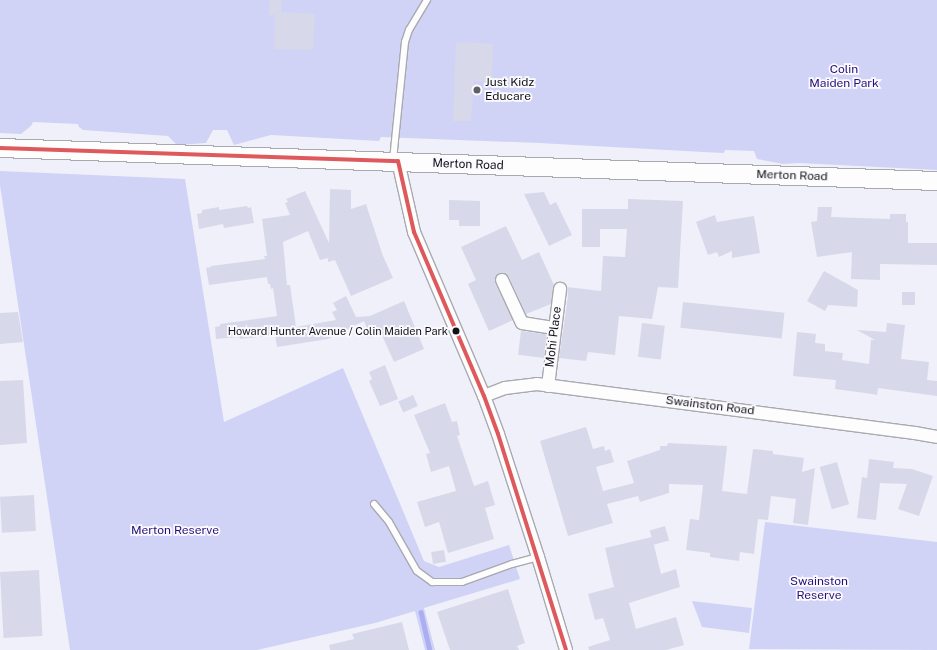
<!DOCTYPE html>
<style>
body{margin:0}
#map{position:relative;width:937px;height:650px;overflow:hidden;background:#f0f0fa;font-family:"Public Sans",sans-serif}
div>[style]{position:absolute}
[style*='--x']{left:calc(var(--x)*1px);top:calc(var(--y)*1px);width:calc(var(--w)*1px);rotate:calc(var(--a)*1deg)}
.green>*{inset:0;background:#d0d3f5}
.stream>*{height:4.5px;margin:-2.25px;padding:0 2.25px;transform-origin:2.25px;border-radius:2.25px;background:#abaef0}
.building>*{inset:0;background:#d8d8eb;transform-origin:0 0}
.roads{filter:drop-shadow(1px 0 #a9a9b0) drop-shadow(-1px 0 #a9a9b0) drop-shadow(0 1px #a9a9b0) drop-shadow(0 -1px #a9a9b0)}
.lane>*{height:6px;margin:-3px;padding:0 3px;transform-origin:3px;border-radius:3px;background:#fdfdfe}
.street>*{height:12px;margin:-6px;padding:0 6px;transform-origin:6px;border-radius:6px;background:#fdfdfe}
.secondary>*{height:18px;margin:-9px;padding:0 9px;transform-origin:9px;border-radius:9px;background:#fdfdfe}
.bus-1>*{height:4px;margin:-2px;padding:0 2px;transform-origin:2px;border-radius:2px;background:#de595c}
.dots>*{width:11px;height:11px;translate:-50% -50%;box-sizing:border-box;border:2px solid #fbfbff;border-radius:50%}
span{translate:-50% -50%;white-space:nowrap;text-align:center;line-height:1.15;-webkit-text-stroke:3.5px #fbfbff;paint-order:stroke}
.bus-label{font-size:11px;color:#121218}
.right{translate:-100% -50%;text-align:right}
.park-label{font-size:12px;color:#271079}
.poi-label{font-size:12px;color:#121218}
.left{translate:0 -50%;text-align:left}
.street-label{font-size:12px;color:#121218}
</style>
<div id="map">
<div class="green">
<div style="clip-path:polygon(0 0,937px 0,937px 170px,799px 163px,783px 164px,757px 159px,754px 151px,725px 150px,724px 153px,703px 152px,539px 143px,381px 137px,379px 141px,271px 135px,234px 145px,227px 130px,213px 130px,206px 143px,177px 145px,168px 136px,83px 130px,79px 127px,78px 124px,33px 122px,31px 126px,21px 134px,0 133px)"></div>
<div style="clip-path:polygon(0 171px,185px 179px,224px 422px,343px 368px,424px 561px,439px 567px,509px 545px,520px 579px,424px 608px,435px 650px,425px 650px,415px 611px,375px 623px,257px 650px,70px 650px,0 185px)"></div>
<div style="clip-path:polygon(765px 522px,937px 542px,937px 650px,749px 649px)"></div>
<div style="clip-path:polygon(692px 601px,752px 608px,749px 633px,702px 627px)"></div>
</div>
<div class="stream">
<div style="--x:421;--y:612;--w:39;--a:77"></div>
</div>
<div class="building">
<div style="clip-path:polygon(270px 0,282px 0,281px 12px,315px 14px,313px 50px,274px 49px,275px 15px,269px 15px)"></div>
<div style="clip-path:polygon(456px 42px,493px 44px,492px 82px,474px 81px,471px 121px,453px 121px)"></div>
<div style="clip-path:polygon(330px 189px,351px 190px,351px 209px,366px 204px,383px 256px,393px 278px,351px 296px,335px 260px,328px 262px,328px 258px,320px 260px,308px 231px,283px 242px,287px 285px,290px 285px,296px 327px,336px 320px,332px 312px,337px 310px,333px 303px,346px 296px,356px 317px,370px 316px,404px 301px,424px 349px,394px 362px,381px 333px,371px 338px,364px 321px,328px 339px,277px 347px,275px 335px,240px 339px,239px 337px,216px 339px,215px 327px,220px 326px,220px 324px,277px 316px,273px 288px,271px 289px,270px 284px,268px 284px,267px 277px,209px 285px,206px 268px,211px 267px,211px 266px,265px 259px,264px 256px,267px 256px,262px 219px,290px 215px,285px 203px,288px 202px,286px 199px,305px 191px,329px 243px)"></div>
<div style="clip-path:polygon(544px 192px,550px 205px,556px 202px,572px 235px,549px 246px,524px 194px)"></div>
<div style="clip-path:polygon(628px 199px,683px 201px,678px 288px,658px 287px,652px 319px,619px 316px,615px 355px,588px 352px,586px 361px,559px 358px,568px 296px,567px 287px,601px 291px,603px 256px,625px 257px,627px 229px,600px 229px,600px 247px,582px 247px,582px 209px,628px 209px)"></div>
<div style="clip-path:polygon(449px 200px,480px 201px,480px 226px,459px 226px,459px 220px,449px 220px)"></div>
<div style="clip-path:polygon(247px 206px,248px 208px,251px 207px,254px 223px,224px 228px,223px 224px,199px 229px,197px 214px,202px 213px,202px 210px,219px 207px,219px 210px)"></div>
<div style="clip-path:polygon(818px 207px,832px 207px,831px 217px,890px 219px,890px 214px,906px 214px,906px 222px,908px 222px,908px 243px,937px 243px,937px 265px,880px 264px,880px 280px,851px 279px,852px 252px,817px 257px,811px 222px,817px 221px)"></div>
<div style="clip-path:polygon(715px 215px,717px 222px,754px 216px,760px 253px,732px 258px,732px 251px,719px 257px,717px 252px,708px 255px,696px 222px)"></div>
<div style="clip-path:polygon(506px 226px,522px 260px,539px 252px,554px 285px,551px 304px,526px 314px,509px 277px,503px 273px,499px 273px,495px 279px,495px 283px,513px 320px,489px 331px,468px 284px,476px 280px,461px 247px)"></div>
<div style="clip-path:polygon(824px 271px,858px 290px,857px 307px,828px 305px,825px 311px,807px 301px)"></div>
<div style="left:902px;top:292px;width:13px;height:13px"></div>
<div style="left:683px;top:302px;width:102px;height:26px;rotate:6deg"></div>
<div style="clip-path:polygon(18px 312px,23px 342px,0 344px,0 313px)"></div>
<div style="left:642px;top:323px;width:23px;height:34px;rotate:7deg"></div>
<div style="clip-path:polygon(887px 323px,905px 325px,901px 359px,929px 362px,927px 380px,937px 381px,937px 396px,878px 388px,877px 395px,865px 393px,835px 389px,836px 380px,793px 376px,797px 332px,816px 334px,815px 343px,825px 344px,825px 351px,843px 353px,842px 360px,869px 364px,871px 340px,875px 340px,857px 330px,886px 332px)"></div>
<div style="left:521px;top:331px;width:26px;height:24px;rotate:7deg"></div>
<div style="clip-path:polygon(385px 365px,398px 399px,380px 406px,369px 381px,372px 379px,369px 372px)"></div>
<div style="clip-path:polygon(23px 380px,27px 443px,0 445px,0 381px)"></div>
<div style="left:413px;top:395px;width:12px;height:16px;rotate:66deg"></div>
<div style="clip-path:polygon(445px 403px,452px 422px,457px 421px,460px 435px,457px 436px,474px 486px,488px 481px,495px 505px,485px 508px,494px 539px,448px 553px,439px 522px,425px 527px,417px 502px,456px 491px,449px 466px,431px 472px,426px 454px,430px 453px,414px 415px)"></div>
<div style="clip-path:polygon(586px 427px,593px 449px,604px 446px,605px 451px,610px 449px,614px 462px,596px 467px,603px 491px,634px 483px,627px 461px,660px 450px,660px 446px,667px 446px,668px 443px,727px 446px,722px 491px,747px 494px,753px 449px,773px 451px,773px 454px,804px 458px,802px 472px,815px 468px,808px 525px,793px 523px,796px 499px,771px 496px,768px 520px,758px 519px,754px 554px,740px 552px,739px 561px,710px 557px,710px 553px,686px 550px,690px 519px,699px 520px,703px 485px,669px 484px,669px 493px,640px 502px,638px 496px,607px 504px,613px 523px,568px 536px,540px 441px)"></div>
<div style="clip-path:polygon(869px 459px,894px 462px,893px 468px,912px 469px,933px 476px,919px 516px,898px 509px,907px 484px,880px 483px,876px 520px,857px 518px,862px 477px,867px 478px)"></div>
<div style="left:837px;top:462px;width:44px;height:18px;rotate:74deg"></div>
<div style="left:34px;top:495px;width:36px;height:34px;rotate:87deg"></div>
<div style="left:665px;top:526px;width:15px;height:16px;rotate:74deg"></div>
<div style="clip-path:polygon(652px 537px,661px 574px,676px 569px,680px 587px,629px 603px,636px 629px,676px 617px,684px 645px,666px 650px,589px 650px,588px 647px,610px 640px,603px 618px,595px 620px,588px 594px,614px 587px,605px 548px)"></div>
<div style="left:444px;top:550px;width:12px;height:13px;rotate:81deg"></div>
<div style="left:39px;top:570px;width:66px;height:39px;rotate:87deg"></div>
<div style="clip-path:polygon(508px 589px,525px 643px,517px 646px,519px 650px,450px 650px,437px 612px)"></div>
<div style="clip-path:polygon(402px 622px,409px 650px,330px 650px,329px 645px,354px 639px,352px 634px)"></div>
</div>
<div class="roads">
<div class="lane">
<div style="--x:393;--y:160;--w:119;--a:-84.2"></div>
<div style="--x:405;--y:42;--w:13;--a:-72"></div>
<div style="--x:409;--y:30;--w:35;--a:-59"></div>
<div style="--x:374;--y:504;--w:23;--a:50"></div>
<div style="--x:389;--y:522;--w:56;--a:60.3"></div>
<div style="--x:417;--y:571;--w:19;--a:36"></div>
<div style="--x:432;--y:582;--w:30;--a:0"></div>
<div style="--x:462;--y:582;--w:53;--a:-19.8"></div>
<div style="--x:512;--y:564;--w:27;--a:-15"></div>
</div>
<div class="street">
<div style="--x:398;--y:161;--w:73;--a:77.3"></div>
<div style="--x:414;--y:232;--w:178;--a:66.9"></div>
<div style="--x:484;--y:396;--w:40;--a:69.8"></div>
<div style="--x:498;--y:434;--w:129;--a:72"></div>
<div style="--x:538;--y:557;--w:97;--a:73.2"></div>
<div style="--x:502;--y:280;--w:47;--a:65.1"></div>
<div style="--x:522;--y:323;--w:33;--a:9"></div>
<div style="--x:548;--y:386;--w:98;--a:-82.9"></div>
<div style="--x:484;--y:396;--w:22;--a:-21"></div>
<div style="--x:505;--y:388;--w:32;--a:-7"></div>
<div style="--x:537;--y:384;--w:381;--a:7.4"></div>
<div style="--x:915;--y:433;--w:22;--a:10"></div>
</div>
<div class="secondary">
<div style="--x:0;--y:148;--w:938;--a:2.02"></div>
</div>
</div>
<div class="bus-1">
<div style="--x:0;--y:148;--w:398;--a:1.9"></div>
<div style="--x:398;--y:161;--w:73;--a:77.3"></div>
<div style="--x:414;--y:232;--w:178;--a:66.9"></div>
<div style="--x:484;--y:396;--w:40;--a:69.8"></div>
<div style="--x:498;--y:434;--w:226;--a:72.5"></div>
</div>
<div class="dots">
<div style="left:477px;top:90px;background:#606067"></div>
<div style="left:456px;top:331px;background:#121218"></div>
</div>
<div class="bus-label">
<span class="right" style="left:448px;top:331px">Howard Hunter Avenue / Colin Maiden Park</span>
</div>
<div class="park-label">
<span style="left:844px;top:77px">Colin<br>Maiden Park</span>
<span style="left:175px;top:531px">Merton Reserve</span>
<span style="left:819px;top:589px">Swainston<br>Reserve</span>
</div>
<div class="poi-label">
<span class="left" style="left:485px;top:90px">Just Kidz<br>Educare</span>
</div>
<div class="street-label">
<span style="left:468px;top:165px;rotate:2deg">Merton Road</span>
<span style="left:792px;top:176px;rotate:2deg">Merton Road</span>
<span style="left:554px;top:337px;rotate:-83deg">Mohi Place</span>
<span style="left:710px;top:406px;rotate:7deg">Swainston Road</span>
</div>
</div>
